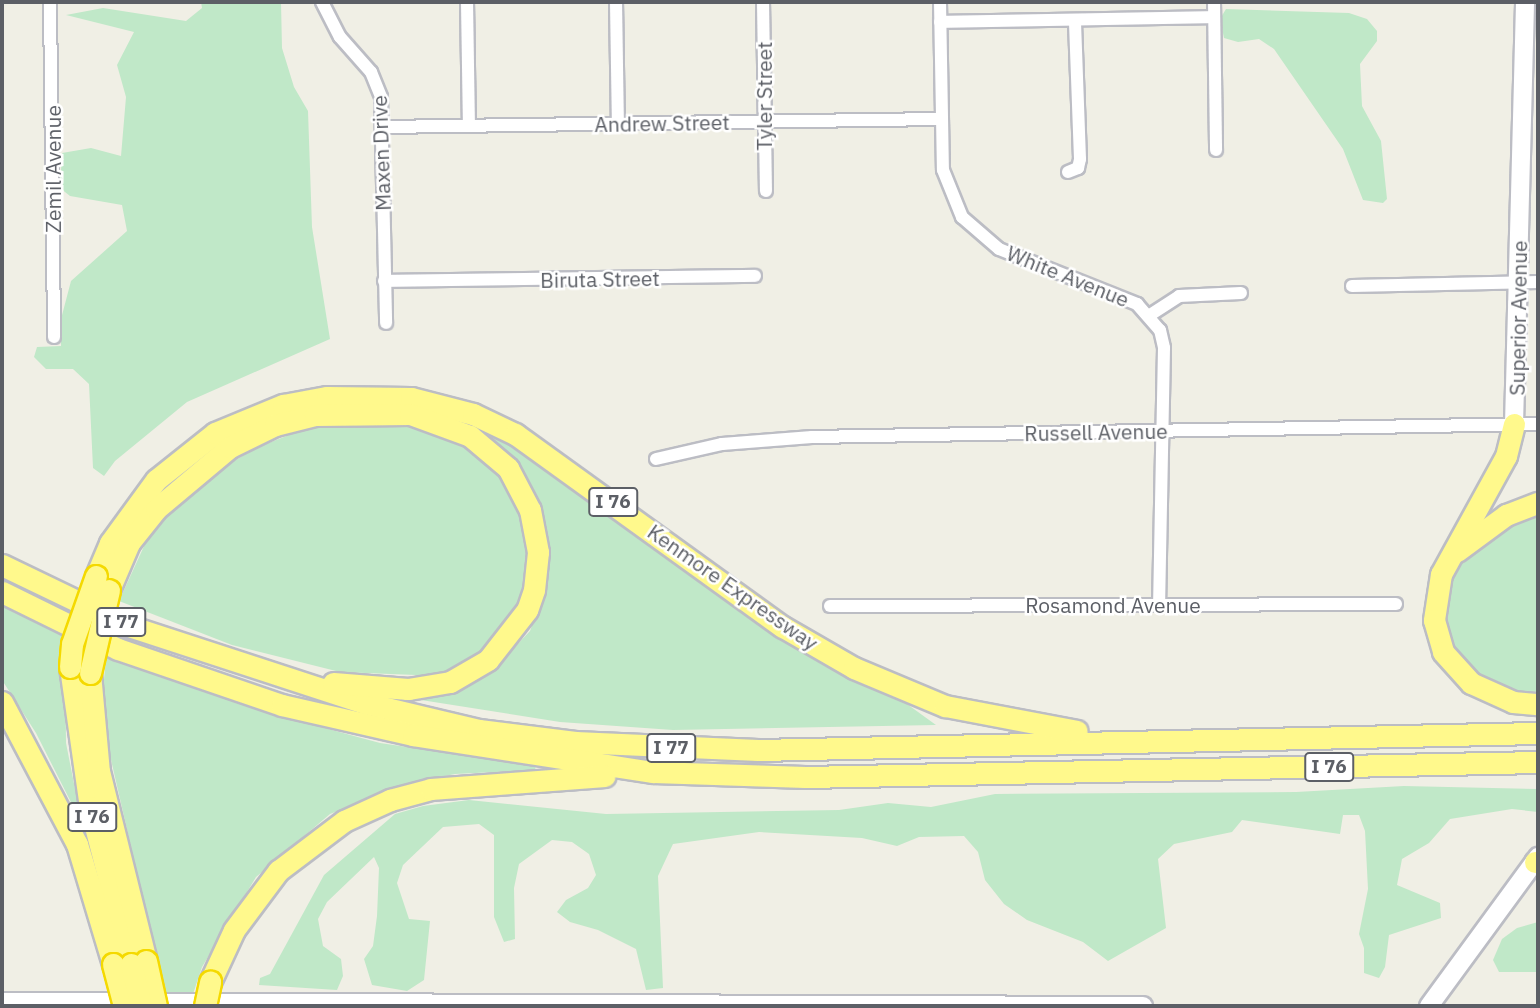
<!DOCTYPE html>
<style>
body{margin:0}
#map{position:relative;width:1540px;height:1008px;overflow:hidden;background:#f0efe5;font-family:"IBM Plex Sans",sans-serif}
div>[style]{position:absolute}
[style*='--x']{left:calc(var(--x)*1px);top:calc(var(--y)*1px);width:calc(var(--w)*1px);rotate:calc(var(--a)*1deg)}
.green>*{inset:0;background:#c0e8c8}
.roads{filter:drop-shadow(2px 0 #bcbdc4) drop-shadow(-2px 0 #bcbdc4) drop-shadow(0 2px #bcbdc4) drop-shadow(0 -2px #bcbdc4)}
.street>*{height:12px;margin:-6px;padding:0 6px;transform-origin:6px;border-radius:6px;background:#fff}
.secondary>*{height:18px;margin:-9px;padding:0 9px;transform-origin:9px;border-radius:9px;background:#fff}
.highway>*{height:21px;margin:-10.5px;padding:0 10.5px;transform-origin:10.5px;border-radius:10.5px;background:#fff98c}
.bridges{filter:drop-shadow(2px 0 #f4d900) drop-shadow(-2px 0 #f4d900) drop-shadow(0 2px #f4d900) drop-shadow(0 -2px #f4d900)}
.highway-bridge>*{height:21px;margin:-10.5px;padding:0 10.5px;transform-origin:10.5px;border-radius:10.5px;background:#fff98c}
span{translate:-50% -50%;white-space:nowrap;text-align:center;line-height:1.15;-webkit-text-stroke:5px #fff;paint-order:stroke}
.shield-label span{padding:2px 5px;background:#fff;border:2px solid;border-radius:5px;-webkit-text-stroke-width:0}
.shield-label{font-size:19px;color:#5c5f66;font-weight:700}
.street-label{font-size:21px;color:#5c5f66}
.frame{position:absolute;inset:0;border:4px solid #5c5f66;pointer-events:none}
</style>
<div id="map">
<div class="green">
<div style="clip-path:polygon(201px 2px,281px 2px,282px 48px,294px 87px,308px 111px,312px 227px,330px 339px,187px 402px,115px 461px,104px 476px,93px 468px,89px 384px,73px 369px,46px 369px,34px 357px,37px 347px,61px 346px,61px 319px,71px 281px,127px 231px,122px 205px,70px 196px,60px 188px,62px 153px,91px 148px,121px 156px,126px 97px,117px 65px,134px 32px,66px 15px,103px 8px,186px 21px,202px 8px)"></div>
<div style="clip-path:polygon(1226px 9px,1349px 13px,1367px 19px,1377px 31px,1377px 41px,1360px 64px,1362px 106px,1381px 141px,1387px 199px,1383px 203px,1363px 200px,1343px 149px,1274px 49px,1259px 39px,1238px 42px,1224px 38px,1220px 19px)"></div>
<div style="clip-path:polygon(465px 420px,498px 434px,795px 647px,907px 704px,936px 725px,673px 730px,560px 722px,421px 700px,471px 684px,494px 669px,530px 631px,548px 581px,547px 530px,533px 488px,510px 458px)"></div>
<div style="clip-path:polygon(351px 422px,405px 425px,451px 436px,478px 453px,501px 476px,516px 503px,524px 528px,527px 560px,522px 597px,491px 645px,466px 666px,441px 676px,340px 672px,232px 645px,119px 601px,145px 544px,175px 507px,217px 471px,256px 448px,299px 431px)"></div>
<div style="clip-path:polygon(1538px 509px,1538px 698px,1490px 686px,1450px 652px,1440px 598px,1460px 560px,1481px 538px)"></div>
<div style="clip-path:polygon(2px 606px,65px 637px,66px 743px,82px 824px,36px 733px,2px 680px)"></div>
<div style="clip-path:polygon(106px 657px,269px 713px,380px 743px,536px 766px,535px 770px,455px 774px,409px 783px,330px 814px,256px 877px,202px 967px,193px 994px,165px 995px,109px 751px,103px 691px)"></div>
<div style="clip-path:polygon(1404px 786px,1538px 789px,1538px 812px,1512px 809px,1450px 819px,1429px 843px,1402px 859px,1397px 885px,1440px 903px,1441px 918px,1389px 935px,1385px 967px,1379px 978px,1364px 973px,1364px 948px,1359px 934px,1368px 889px,1365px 831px,1359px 815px,1343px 815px,1340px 834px,1242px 820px,1232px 832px,1174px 844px,1158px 859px,1166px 928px,1108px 961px,1083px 942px,1027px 920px,1004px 904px,985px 880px,978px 852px,964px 836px,919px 837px,897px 846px,862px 838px,759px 832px,673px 844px,658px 876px,663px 988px,646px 990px,636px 949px,598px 930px,570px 922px,557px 912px,566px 900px,588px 888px,596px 875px,589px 854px,572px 842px,552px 840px,519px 864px,514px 888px,515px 939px,504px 942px,494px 917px,494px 835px,479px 824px,443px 827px,403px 865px,397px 883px,409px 919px,430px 921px,424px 980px,407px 991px,372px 985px,364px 959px,373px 946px,377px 916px,379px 868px,374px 857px,327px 902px,318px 919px,323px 946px,341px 959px,343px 976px,337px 990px,259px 985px,260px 978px,270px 974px,324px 875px,395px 814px,423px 806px,469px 800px,606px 814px,839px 810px,888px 803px,931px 807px,995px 794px,1296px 792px)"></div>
<div style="clip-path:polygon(1538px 922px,1538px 972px,1499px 972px,1493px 960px,1502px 939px,1517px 928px)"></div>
</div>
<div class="roads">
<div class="street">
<div style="--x:50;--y:2;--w:335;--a:89.3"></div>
<div style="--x:322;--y:2;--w:39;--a:63"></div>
<div style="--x:340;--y:37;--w:47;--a:48.5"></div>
<div style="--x:371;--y:72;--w:27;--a:68"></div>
<div style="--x:381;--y:97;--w:226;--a:88.7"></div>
<div style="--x:467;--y:2;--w:124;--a:89.1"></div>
<div style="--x:616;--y:2;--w:122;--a:89.1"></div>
<div style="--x:763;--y:2;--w:189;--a:89.1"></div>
<div style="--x:940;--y:2;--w:168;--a:89"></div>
<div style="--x:943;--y:170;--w:51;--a:68"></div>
<div style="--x:962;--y:217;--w:49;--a:40.9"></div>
<div style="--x:999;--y:249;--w:149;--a:21.7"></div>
<div style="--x:1137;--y:304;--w:35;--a:49"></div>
<div style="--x:1160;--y:330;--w:18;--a:77"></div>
<div style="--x:1164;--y:348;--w:257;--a:91.1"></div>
<div style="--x:1214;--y:2;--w:148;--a:89.2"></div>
<div style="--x:940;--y:22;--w:274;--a:-1"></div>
<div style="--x:382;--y:127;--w:559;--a:-0.82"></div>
<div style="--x:1068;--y:172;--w:11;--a:-22"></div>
<div style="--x:1078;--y:168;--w:9;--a:-77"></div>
<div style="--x:1080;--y:159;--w:139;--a:-92.1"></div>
<div style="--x:384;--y:281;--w:371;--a:-0.8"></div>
<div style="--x:1352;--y:286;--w:186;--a:-1.2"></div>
<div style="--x:1150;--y:315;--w:35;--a:-33"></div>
<div style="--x:1179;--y:296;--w:62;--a:-2.8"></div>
<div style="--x:656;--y:459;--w:68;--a:-12.8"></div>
<div style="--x:722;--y:444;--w:90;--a:-4.4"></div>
<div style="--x:812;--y:437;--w:726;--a:-1.03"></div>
<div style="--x:830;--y:606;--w:566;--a:-0.2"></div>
</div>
<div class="secondary">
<div style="--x:1514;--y:424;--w:422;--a:-88.5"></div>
<div style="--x:2;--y:1002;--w:1141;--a:0.2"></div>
<div style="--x:1429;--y:1006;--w:185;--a:-53.8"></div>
</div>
<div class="highway">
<div style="--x:1514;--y:424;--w:33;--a:104"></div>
<div style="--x:1506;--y:456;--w:135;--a:118.8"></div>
<div style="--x:1441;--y:574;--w:47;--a:98.7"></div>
<div style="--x:1434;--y:620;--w:33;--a:74"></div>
<div style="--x:1443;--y:652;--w:42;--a:47.9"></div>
<div style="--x:1471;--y:683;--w:46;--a:24.3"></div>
<div style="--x:1513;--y:702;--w:25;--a:5"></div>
<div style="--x:1457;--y:551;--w:61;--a:-36.3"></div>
<div style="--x:1506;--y:515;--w:34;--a:-21"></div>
<div style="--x:2;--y:565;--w:141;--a:25.7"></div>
<div style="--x:129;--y:626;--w:248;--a:18.1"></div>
<div style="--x:365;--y:703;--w:117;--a:13.3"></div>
<div style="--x:479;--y:730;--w:97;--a:7.1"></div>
<div style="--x:575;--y:742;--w:183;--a:2.5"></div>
<div style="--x:758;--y:750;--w:780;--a:-1.25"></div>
<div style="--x:96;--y:576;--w:36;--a:-67"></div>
<div style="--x:110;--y:543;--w:78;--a:-53.9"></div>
<div style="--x:156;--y:480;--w:75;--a:-38.5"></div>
<div style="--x:215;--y:433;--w:74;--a:-22.4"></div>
<div style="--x:283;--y:405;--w:45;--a:-10.3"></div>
<div style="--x:327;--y:397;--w:84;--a:0.7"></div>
<div style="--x:411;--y:398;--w:64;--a:14.5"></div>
<div style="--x:473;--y:414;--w:47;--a:25.5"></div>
<div style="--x:515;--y:434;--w:330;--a:35.8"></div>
<div style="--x:783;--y:627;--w:82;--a:30"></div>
<div style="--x:854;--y:668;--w:99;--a:22.7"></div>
<div style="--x:945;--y:706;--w:134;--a:10.7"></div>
<div style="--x:109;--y:590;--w:51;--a:-66.9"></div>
<div style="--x:129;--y:543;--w:43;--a:-51.5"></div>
<div style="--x:156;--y:509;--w:97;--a:-40"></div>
<div style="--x:230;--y:447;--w:50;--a:-26.1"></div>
<div style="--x:275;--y:425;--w:41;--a:-14"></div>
<div style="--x:315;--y:415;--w:95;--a:-0.6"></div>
<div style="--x:410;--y:414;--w:64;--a:20.1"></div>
<div style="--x:470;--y:436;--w:50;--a:40.1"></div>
<div style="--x:508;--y:468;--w:47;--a:62.4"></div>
<div style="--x:530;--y:510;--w:43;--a:79.2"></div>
<div style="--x:538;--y:552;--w:38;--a:96"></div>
<div style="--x:534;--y:590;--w:21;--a:109"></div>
<div style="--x:527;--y:610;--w:63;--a:128"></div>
<div style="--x:488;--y:660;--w:44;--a:149.9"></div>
<div style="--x:450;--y:682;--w:43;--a:170.5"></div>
<div style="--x:408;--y:689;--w:75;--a:-175.4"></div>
<div style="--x:2;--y:592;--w:129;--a:26.2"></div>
<div style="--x:118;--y:649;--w:173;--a:18.9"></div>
<div style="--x:282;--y:705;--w:134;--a:12.9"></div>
<div style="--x:413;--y:735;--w:243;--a:8.8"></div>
<div style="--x:653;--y:772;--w:152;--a:1.9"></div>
<div style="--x:805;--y:777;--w:733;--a:-1.17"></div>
<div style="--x:70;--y:667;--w:141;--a:81.9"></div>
<div style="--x:90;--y:807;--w:162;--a:75.4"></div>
<div style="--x:90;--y:673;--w:98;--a:84.8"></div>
<div style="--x:99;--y:771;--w:196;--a:76.1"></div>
<div style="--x:2;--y:702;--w:161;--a:62.2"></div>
<div style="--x:77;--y:844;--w:125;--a:73.3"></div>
<div style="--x:1535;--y:862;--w:3;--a:0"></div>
<div style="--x:210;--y:982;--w:57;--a:-65.2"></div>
<div style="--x:234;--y:930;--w:74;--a:-53.3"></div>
<div style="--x:278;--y:871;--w:83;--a:-37.1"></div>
<div style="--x:344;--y:821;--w:51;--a:-24.5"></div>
<div style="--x:390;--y:800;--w:42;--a:-15"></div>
<div style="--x:431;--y:789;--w:174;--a:-4.3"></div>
</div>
</div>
<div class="bridges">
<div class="highway-bridge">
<div style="--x:70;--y:667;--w:23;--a:-85"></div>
<div style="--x:72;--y:644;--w:72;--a:-70.6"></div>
<div style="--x:90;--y:673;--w:85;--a:-77.1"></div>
<div style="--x:146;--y:961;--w:46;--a:77.5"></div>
<div style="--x:113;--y:964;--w:43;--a:75.3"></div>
<div style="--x:131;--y:964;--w:43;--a:76.6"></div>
<div style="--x:205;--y:1006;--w:25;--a:-78"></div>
</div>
</div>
<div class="shield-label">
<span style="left:613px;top:502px">I 76</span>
<span style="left:121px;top:622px">I 77</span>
<span style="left:671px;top:748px">I 77</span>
<span style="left:1329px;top:767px">I 76</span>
<span style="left:92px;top:817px">I 76</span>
</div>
<div class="street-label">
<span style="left:764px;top:96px;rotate:-90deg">Tyler Street</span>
<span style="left:662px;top:123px;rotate:-1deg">Andrew Street</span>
<span style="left:381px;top:153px;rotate:-92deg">Maxen Drive</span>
<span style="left:53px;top:169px;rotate:-90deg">Zemil Avenue</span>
<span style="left:1068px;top:276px;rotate:22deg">White Avenue</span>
<span style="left:600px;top:279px;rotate:-1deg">Biruta Street</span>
<span style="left:1518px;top:318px;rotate:-89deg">Superior Avenue</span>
<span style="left:1096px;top:432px;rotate:-1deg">Russell Avenue</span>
<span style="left:733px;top:587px;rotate:35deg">Kenmore Expressway</span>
<span style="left:1113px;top:605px">Rosamond Avenue</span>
</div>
<div class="frame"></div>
</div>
